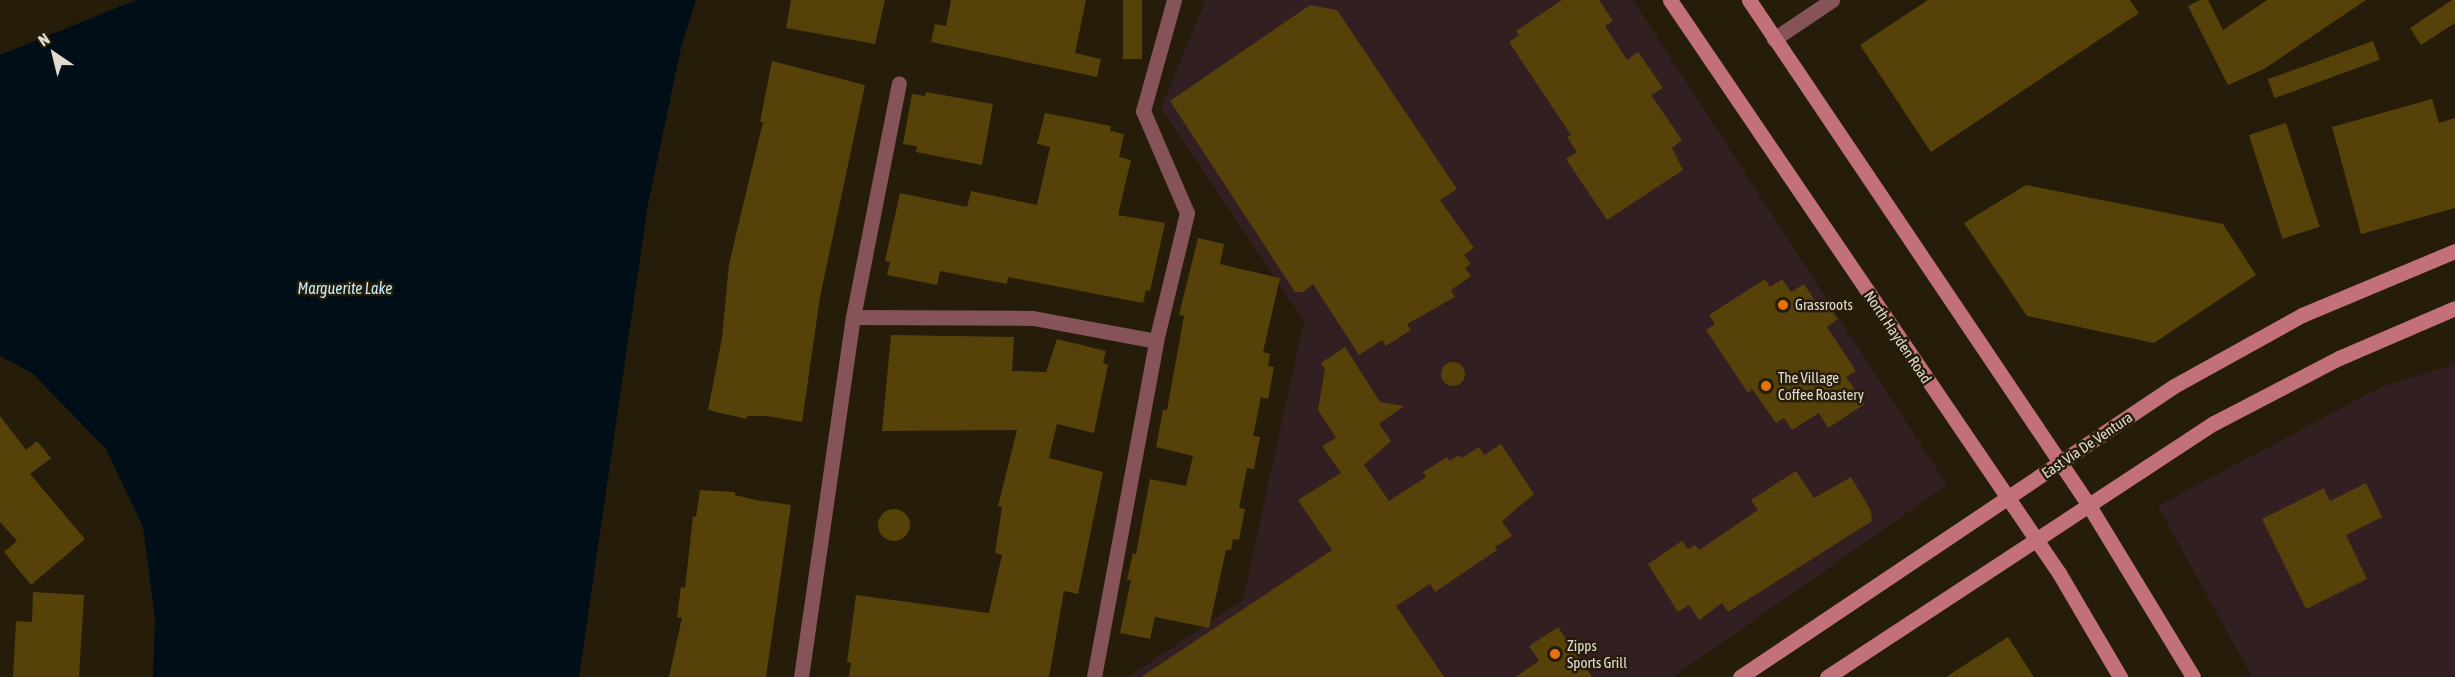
<!DOCTYPE html>
<style>
body{margin:0}
#map{position:relative;width:2455px;height:677px;overflow:hidden;background:#251d0a;font-family:"Asap Condensed",sans-serif}
div>[style]{position:absolute}
[style*='--x']{left:calc(var(--x)*1px);top:calc(var(--y)*1px);width:calc(var(--w)*1px);rotate:calc(var(--a)*1deg)}
.commercial>*{inset:0;background:#321f22}
.water>*{inset:0;background:#000f17}
.building>*{inset:0;background:#564109;transform-origin:0 0}
.round{border-radius:50%}
.minor>*{height:15px;margin:-7.5px;padding:0 7.5px;transform-origin:7.5px;border-radius:7.5px;background:#865359}
.secondary>*{height:15px;margin:-7.5px;padding:0 7.5px;transform-origin:7.5px;border-radius:7.5px;background:#c2707a}
.dots>*{width:16px;height:16px;translate:-50% -50%;box-sizing:border-box;border:3px solid #251d0a;border-radius:50%}
span{translate:-50% -50%;white-space:nowrap;text-align:center;line-height:1.15;-webkit-text-stroke:5px #251d0a;paint-order:stroke}
.poi-label{font-size:15px;color:#e0dacf}
.left{translate:0 -50%;text-align:left}
.street-label{font-size:15px;color:#e0dacf}
.water-label{font-size:16px;color:#c2ecfc;font-style:italic}
.north{position:absolute;left:24px;top:24px;width:60px;height:60px;-webkit-text-stroke:4px #251d0a;paint-order:stroke;rotate:325deg;font-size:16px;font-weight:700;line-height:24px;text-align:center;color:#e0dacf}
.north::after{content:'';display:block;margin:auto;width:21px;height:27px;background:#e0dacf;clip-path:polygon(50% 0,100% 100%,50% 72%,0 100%)}
</style>
<div id="map">
<div class="commercial">
<div style="clip-path:polygon(1206px 0,1633px 0,1947px 485px,1673px 677px,1128px 677px,1243px 600px,1304px 321px,1161px 108px)"></div>
<div style="clip-path:polygon(2455px 364px,2455px 677px,2252px 677px,2158px 506px,2381px 387px)"></div>
</div>
<div class="water">
<div style="clip-path:polygon(136px 0,696px 0,681px 48px,648px 204px,579px 677px,153px 677px,155px 619px,143px 527px,106px 449px,32px 373px,0 356px,0 55px)"></div>
</div>
<div class="building">
<div style="clip-path:polygon(791px 0,885px 0,875px 44px,786px 28px)"></div>
<div style="clip-path:polygon(951px 0,1086px 0,1075px 53px,1101px 59px,1097px 77px,931px 42px,935px 24px,946px 26px)"></div>
<div style="left:1123px;top:0;width:19px;height:59px"></div>
<div style="clip-path:polygon(1562px 0,1599px 0,1613px 21px,1605px 26px,1627px 60px,1638px 52px,1663px 88px,1651px 95px,1682px 140px,1672px 148px,1683px 170px,1607px 220px,1566px 159px,1577px 152px,1567px 137px,1571px 135px,1509px 42px,1519px 35px,1516px 31px)"></div>
<div style="clip-path:polygon(1928px 0,2130px 0,2139px 13px,1931px 152px,1860px 45px)"></div>
<div style="clip-path:polygon(2200px 0,2208px 0,2223px 30px,2267px 0,2366px 0,2264px 69px,2228px 85px,2188px 6px)"></div>
<div style="clip-path:polygon(2452px 0,2455px 0,2455px 23px,2421px 45px,2410px 28px)"></div>
<div style="clip-path:polygon(1310px 5px,1337px 10px,1457px 189px,1440px 200px,1474px 248px,1464px 255px,1471px 264px,1465px 268px,1471px 276px,1451px 290px,1455px 297px,1407px 324px,1411px 330px,1386px 346px,1382px 340px,1359px 355px,1313px 284px,1303px 292px,1295px 292px,1170px 101px)"></div>
<div style="left:2373px;top:41px;width:20px;height:112px;rotate:70deg"></div>
<div style="clip-path:polygon(772px 61px,865px 85px,820px 297px,802px 422px,767px 416px,747px 416px,747px 419px,708px 410px,722px 338px,729px 264px,763px 122px,760px 122px)"></div>
<div style="clip-path:polygon(926px 92px,993px 104px,982px 165px,916px 152px,917px 146px,903px 144px,912px 94px,925px 96px)"></div>
<div style="clip-path:polygon(2432px 99px,2439px 123px,2455px 118px,2455px 208px,2361px 234px,2332px 127px)"></div>
<div style="clip-path:polygon(1045px 113px,1111px 126px,1110px 131px,1124px 134px,1119px 157px,1131px 160px,1118px 215px,1165px 223px,1150px 291px,1146px 290px,1143px 303px,1008px 277px,1007px 284px,940px 271px,937px 285px,887px 275px,890px 262px,885px 261px,900px 193px,967px 207px,971px 191px,1037px 205px,1050px 147px,1037px 144px)"></div>
<div style="left:2286px;top:123px;width:109px;height:39px;rotate:72deg"></div>
<div style="clip-path:polygon(2026px 185px,2223px 224px,2256px 275px,2154px 343px,2027px 316px,1964px 223px)"></div>
<div style="clip-path:polygon(1198px 238px,1224px 244px,1220px 264px,1280px 278px,1263px 352px,1270px 354px,1268px 366px,1274px 367px,1268px 399px,1261px 397px,1253px 436px,1260px 437px,1254px 469px,1247px 468px,1239px 508px,1245px 509px,1239px 540px,1233px 539px,1231px 550px,1226px 550px,1209px 628px,1155px 617px,1150px 639px,1120px 633px,1131px 580px,1127px 580px,1133px 553px,1136px 554px,1150px 479px,1186px 486px,1193px 456px,1156px 447px,1163px 410px,1167px 410px,1184px 316px,1179px 315px)"></div>
<div style="clip-path:polygon(1765px 279px,1770px 287px,1782px 279px,1791px 292px,1804px 284px,1819px 307px,1826px 303px,1838px 319px,1827px 327px,1856px 371px,1846px 377px,1865px 404px,1828px 428px,1819px 413px,1792px 430px,1784px 418px,1776px 423px,1752px 389px,1748px 393px,1706px 330px,1715px 324px,1709px 315px)"></div>
<div style="clip-path:polygon(891px 335px,1014px 337px,1012px 371px,1046px 372px,1057px 339px,1106px 351px,1103px 363px,1108px 365px,1094px 433px,1057px 424px,1049px 458px,1103px 472px,1078px 594px,1064px 591px,1049px 677px,849px 677px,851px 663px,847px 662px,856px 595px,989px 613px,1002px 555px,995px 553px,1002px 507px,998px 506px,1017px 430px,882px 431px)"></div>
<div style="clip-path:polygon(1345px 347px,1380px 402px,1404px 406px,1379px 424px,1391px 441px,1364px 465px,1389px 501px,1426px 477px,1423px 472px,1447px 457px,1450px 461px,1459px 455px,1462px 458px,1479px 447px,1484px 455px,1501px 444px,1534px 494px,1502px 521px,1512px 536px,1495px 547px,1497px 550px,1435px 592px,1430px 584px,1396px 606px,1444px 677px,1141px 677px,1332px 550px,1298px 500px,1341px 473px,1322px 446px,1336px 438px,1318px 410px,1325px 369px,1321px 363px)"></div>
<div class="round" style="left:1441px;top:362px;width:24px;height:24px"></div>
<div style="clip-path:polygon(0 416px,26px 450px,37px 441px,51px 458px,30px 474px,85px 539px,31px 585px,4px 552px,17px 541px,0 522px)"></div>
<div style="clip-path:polygon(1796px 471px,1814px 498px,1851px 477px,1871px 511px,1872px 521px,1728px 612px,1722px 603px,1699px 620px,1689px 605px,1678px 612px,1648px 564px,1682px 541px,1688px 549px,1695px 545px,1699px 550px,1758px 510px,1751px 500px)"></div>
<div style="clip-path:polygon(2366px 483px,2382px 517px,2346px 535px,2367px 579px,2306px 609px,2262px 519px,2324px 488px,2330px 501px)"></div>
<div style="clip-path:polygon(700px 490px,735px 492px,735px 495px,756px 500px,791px 505px,766px 677px,669px 677px,682px 618px,677px 617px,681px 587px,685px 588px,693px 516px,696px 517px)"></div>
<div class="round" style="left:878px;top:509px;width:32px;height:32px"></div>
<div style="clip-path:polygon(33px 592px,84px 595px,79px 677px,13px 677px,16px 621px,32px 622px)"></div>
<div style="clip-path:polygon(1558px 627px,1592px 677px,1515px 677px,1539px 661px,1529px 646px)"></div>
<div style="clip-path:polygon(2008px 637px,2034px 677px,1946px 677px)"></div>
</div>
<div class="minor">
<div style="--x:1774;--y:39;--w:70;--a:-33.9"></div>
<div style="--x:853;--y:317;--w:238;--a:-78.9"></div>
<div style="--x:801;--y:677;--w:364;--a:-81.8"></div>
<div style="--x:853;--y:317;--w:180;--a:0.3"></div>
<div style="--x:1033;--y:318;--w:125;--a:10.6"></div>
<div style="--x:1094;--y:677;--w:342;--a:-79.5"></div>
<div style="--x:1156;--y:341;--w:132;--a:-76.4"></div>
<div style="--x:1187;--y:213;--w:111;--a:-113.3"></div>
<div style="--x:1143;--y:111;--w:115;--a:-74.4"></div>
</div>
<div class="secondary">
<div style="--x:1670;--y:0;--w:693;--a:55.83"></div>
<div style="--x:2059;--y:573;--w:121;--a:59.6"></div>
<div style="--x:1749;--y:0;--w:607;--a:56.07"></div>
<div style="--x:2088;--y:504;--w:202;--a:58.7"></div>
<div style="--x:1740;--y:677;--w:523;--a:-33.84"></div>
<div style="--x:2174;--y:386;--w:146;--a:-29"></div>
<div style="--x:2302;--y:315;--w:166;--a:-22.7"></div>
<div style="--x:1827;--y:677;--w:463;--a:-33.3"></div>
<div style="--x:2214;--y:423;--w:141;--a:-27.5"></div>
<div style="--x:2339;--y:358;--w:126;--a:-23.3"></div>
</div>
<div class="dots">
<div style="left:1783px;top:305px;background:#e8710a"></div>
<div style="left:1766px;top:386px;background:#e8710a"></div>
<div style="left:1555px;top:654px;background:#e8710a"></div>
</div>
<div class="poi-label">
<span class="left" style="left:1795px;top:305px">Grassroots</span>
<span class="left" style="left:1778px;top:386px">The Village<br>Coffee Roastery</span>
<span class="left" style="left:1567px;top:654px">Zipps<br>Sports Grill</span>
</div>
<div class="street-label">
<span style="left:1898px;top:337px;rotate:56deg">North Hayden Road</span>
<span style="left:2087px;top:445px;rotate:-34deg">East Via De Ventura</span>
</div>
<div class="water-label">
<span style="left:345px;top:288px">Marguerite Lake</span>
</div>
<div class="north">N</div>
</div>
